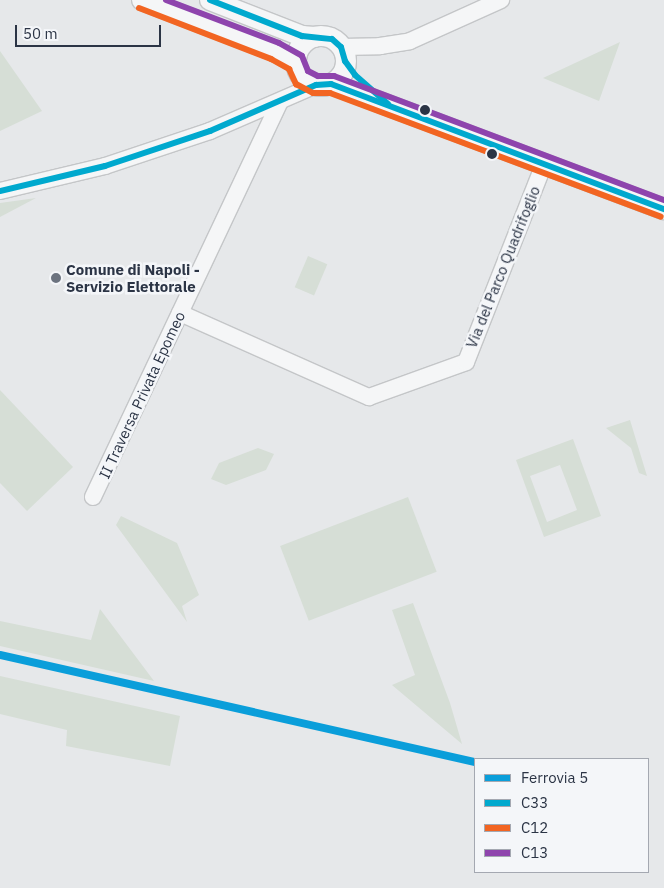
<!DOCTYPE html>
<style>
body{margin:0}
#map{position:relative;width:664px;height:888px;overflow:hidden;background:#e6e8ea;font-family:"IBM Plex Sans",sans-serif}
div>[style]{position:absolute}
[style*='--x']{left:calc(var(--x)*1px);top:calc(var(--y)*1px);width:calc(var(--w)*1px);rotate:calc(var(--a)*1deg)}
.green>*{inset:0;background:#d6ded6;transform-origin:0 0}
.roads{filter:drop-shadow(1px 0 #c4c6c8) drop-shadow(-1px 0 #c4c6c8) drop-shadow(0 1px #c4c6c8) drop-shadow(0 -1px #c4c6c8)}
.minor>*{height:16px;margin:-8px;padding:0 8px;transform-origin:8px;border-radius:8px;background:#f5f6f7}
.tertiary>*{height:20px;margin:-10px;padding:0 10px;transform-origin:10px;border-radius:10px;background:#f5f6f7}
.tertiary>.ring{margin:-10px;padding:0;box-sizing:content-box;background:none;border:20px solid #f5f6f7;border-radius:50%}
.bus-1>*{height:6px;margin:-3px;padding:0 3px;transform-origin:3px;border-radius:3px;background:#00a9ce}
.bus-2>*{height:6px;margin:-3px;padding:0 3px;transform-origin:3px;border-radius:3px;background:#f26522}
.bus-3>*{height:6px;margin:-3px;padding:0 3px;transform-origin:3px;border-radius:3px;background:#8e44ad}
.rail-1>*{height:8px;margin:-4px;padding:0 4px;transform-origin:4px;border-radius:4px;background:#0a9eda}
.dots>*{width:14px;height:14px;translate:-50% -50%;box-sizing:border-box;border:2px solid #f4f6f9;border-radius:50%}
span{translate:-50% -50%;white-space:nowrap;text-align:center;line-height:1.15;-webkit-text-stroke:5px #f4f6f9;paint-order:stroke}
.street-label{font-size:15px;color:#2b3445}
.poi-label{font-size:15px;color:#2b3445;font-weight:700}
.left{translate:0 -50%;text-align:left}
.legend{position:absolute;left:474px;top:758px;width:175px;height:115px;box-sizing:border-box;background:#f4f6f9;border:1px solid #a4a8b1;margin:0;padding:6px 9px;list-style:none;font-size:15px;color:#2b3445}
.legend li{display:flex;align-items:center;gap:10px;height:25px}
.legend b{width:25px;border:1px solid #a4a8b1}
.scale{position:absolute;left:15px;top:25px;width:146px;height:22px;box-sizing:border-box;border:2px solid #2b3445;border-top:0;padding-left:6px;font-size:15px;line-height:18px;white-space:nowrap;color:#2b3445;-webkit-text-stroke:4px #f4f6f9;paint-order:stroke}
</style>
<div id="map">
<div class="green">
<div style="clip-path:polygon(620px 42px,599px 101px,543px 78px)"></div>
<div style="clip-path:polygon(0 51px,42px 111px,0 131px)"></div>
<div style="clip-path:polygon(36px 198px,0 217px,0 203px)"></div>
<div style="left:308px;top:256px;width:21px;height:34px;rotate:23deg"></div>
<div style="clip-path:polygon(0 390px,73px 467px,27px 511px,0 483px)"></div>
<div style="clip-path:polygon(630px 420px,647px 476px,639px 473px,631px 448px,606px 428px)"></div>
<div style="clip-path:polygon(evenodd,573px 439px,601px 516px,544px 537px,516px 460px,573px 439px,560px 465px,577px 510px,547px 522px,530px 476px,560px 465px)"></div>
<div style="clip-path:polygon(258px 448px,274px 454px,266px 470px,226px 485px,211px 479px,219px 463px)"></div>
<div style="left:408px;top:497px;width:80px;height:137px;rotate:69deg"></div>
<div style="clip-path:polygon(121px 516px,177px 543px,199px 595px,182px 606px,187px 622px,116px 525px)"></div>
<div style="clip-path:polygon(413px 603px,450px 703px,462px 744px,392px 685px,415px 675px,392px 610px)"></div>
<div style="clip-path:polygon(100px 609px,154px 681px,0 646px,0 621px,91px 640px)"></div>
<div style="clip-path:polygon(0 676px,180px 716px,170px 766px,66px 746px,67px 730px,0 714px)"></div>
</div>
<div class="roads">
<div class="minor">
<div style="--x:341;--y:47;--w:39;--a:-1"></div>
<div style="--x:380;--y:46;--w:30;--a:-9"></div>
<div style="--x:410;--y:41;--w:100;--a:-24.3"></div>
<div style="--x:0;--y:191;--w:108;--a:-13.4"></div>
<div style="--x:105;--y:166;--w:111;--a:-18.4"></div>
<div style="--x:210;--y:131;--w:116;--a:-23.5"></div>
<div style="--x:180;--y:313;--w:207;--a:24"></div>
<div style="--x:369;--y:397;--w:103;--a:-19.8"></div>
<div style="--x:466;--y:362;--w:213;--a:-68.5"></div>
<div style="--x:93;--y:497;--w:437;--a:-64.7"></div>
</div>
<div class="tertiary">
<div style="--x:142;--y:0;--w:142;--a:21"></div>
<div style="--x:275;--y:51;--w:24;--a:30"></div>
<div style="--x:210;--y:0;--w:99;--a:21.4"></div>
<div style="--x:302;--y:36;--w:12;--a:5"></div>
<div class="ring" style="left:296px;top:36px;width:30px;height:30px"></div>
<div style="--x:331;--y:84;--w:356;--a:20.6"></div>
</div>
</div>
<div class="bus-1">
<div style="--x:210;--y:0;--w:99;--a:21.4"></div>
<div style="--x:302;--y:36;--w:30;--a:6"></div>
<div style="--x:332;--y:39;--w:12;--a:42"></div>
<div style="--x:341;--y:47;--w:15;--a:74"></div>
<div style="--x:345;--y:61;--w:17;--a:54"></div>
<div style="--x:355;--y:75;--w:44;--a:41.3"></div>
<div style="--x:0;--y:191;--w:108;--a:-13.4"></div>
<div style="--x:105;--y:166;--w:111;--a:-18.4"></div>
<div style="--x:210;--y:131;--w:116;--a:-23.5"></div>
<div style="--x:316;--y:85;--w:15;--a:-4"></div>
<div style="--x:331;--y:84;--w:356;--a:20.6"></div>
</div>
<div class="bus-2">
<div style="--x:139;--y:8;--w:142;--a:21.1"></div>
<div style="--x:271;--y:59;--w:21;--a:29"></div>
<div style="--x:289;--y:69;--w:17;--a:65"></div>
<div style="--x:296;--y:84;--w:19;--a:28"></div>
<div style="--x:313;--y:93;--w:17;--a:0"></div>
<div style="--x:330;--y:93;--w:353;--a:20.5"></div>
</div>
<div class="bus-3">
<div style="--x:166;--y:0;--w:121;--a:20.8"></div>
<div style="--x:279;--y:43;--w:26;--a:29"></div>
<div style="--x:302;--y:56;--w:16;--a:68"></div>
<div style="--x:308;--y:71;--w:11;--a:27"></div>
<div style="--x:318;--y:76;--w:16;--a:0"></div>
<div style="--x:334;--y:76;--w:353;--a:20.6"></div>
</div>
<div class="rail-1">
<div style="--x:0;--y:655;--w:487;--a:12.7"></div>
</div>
<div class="dots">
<div style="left:425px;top:110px;background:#2b3445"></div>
<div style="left:492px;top:154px;background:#2b3445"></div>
<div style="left:56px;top:278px;background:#6c737f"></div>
</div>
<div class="street-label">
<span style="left:503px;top:267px;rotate:-68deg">Via del Parco Quadrifoglio</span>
<span style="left:142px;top:395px;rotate:-65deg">II Traversa Privata Epomeo</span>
</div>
<div class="poi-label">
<span class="left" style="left:66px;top:278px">Comune di Napoli -<br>Servizio Elettorale</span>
</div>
<ul class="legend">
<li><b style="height:6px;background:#0a9eda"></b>Ferrovia 5</li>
<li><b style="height:6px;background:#00a9ce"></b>C33</li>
<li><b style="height:6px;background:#f26522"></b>C12</li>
<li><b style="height:6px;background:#8e44ad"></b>C13</li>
</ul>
<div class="scale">50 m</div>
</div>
